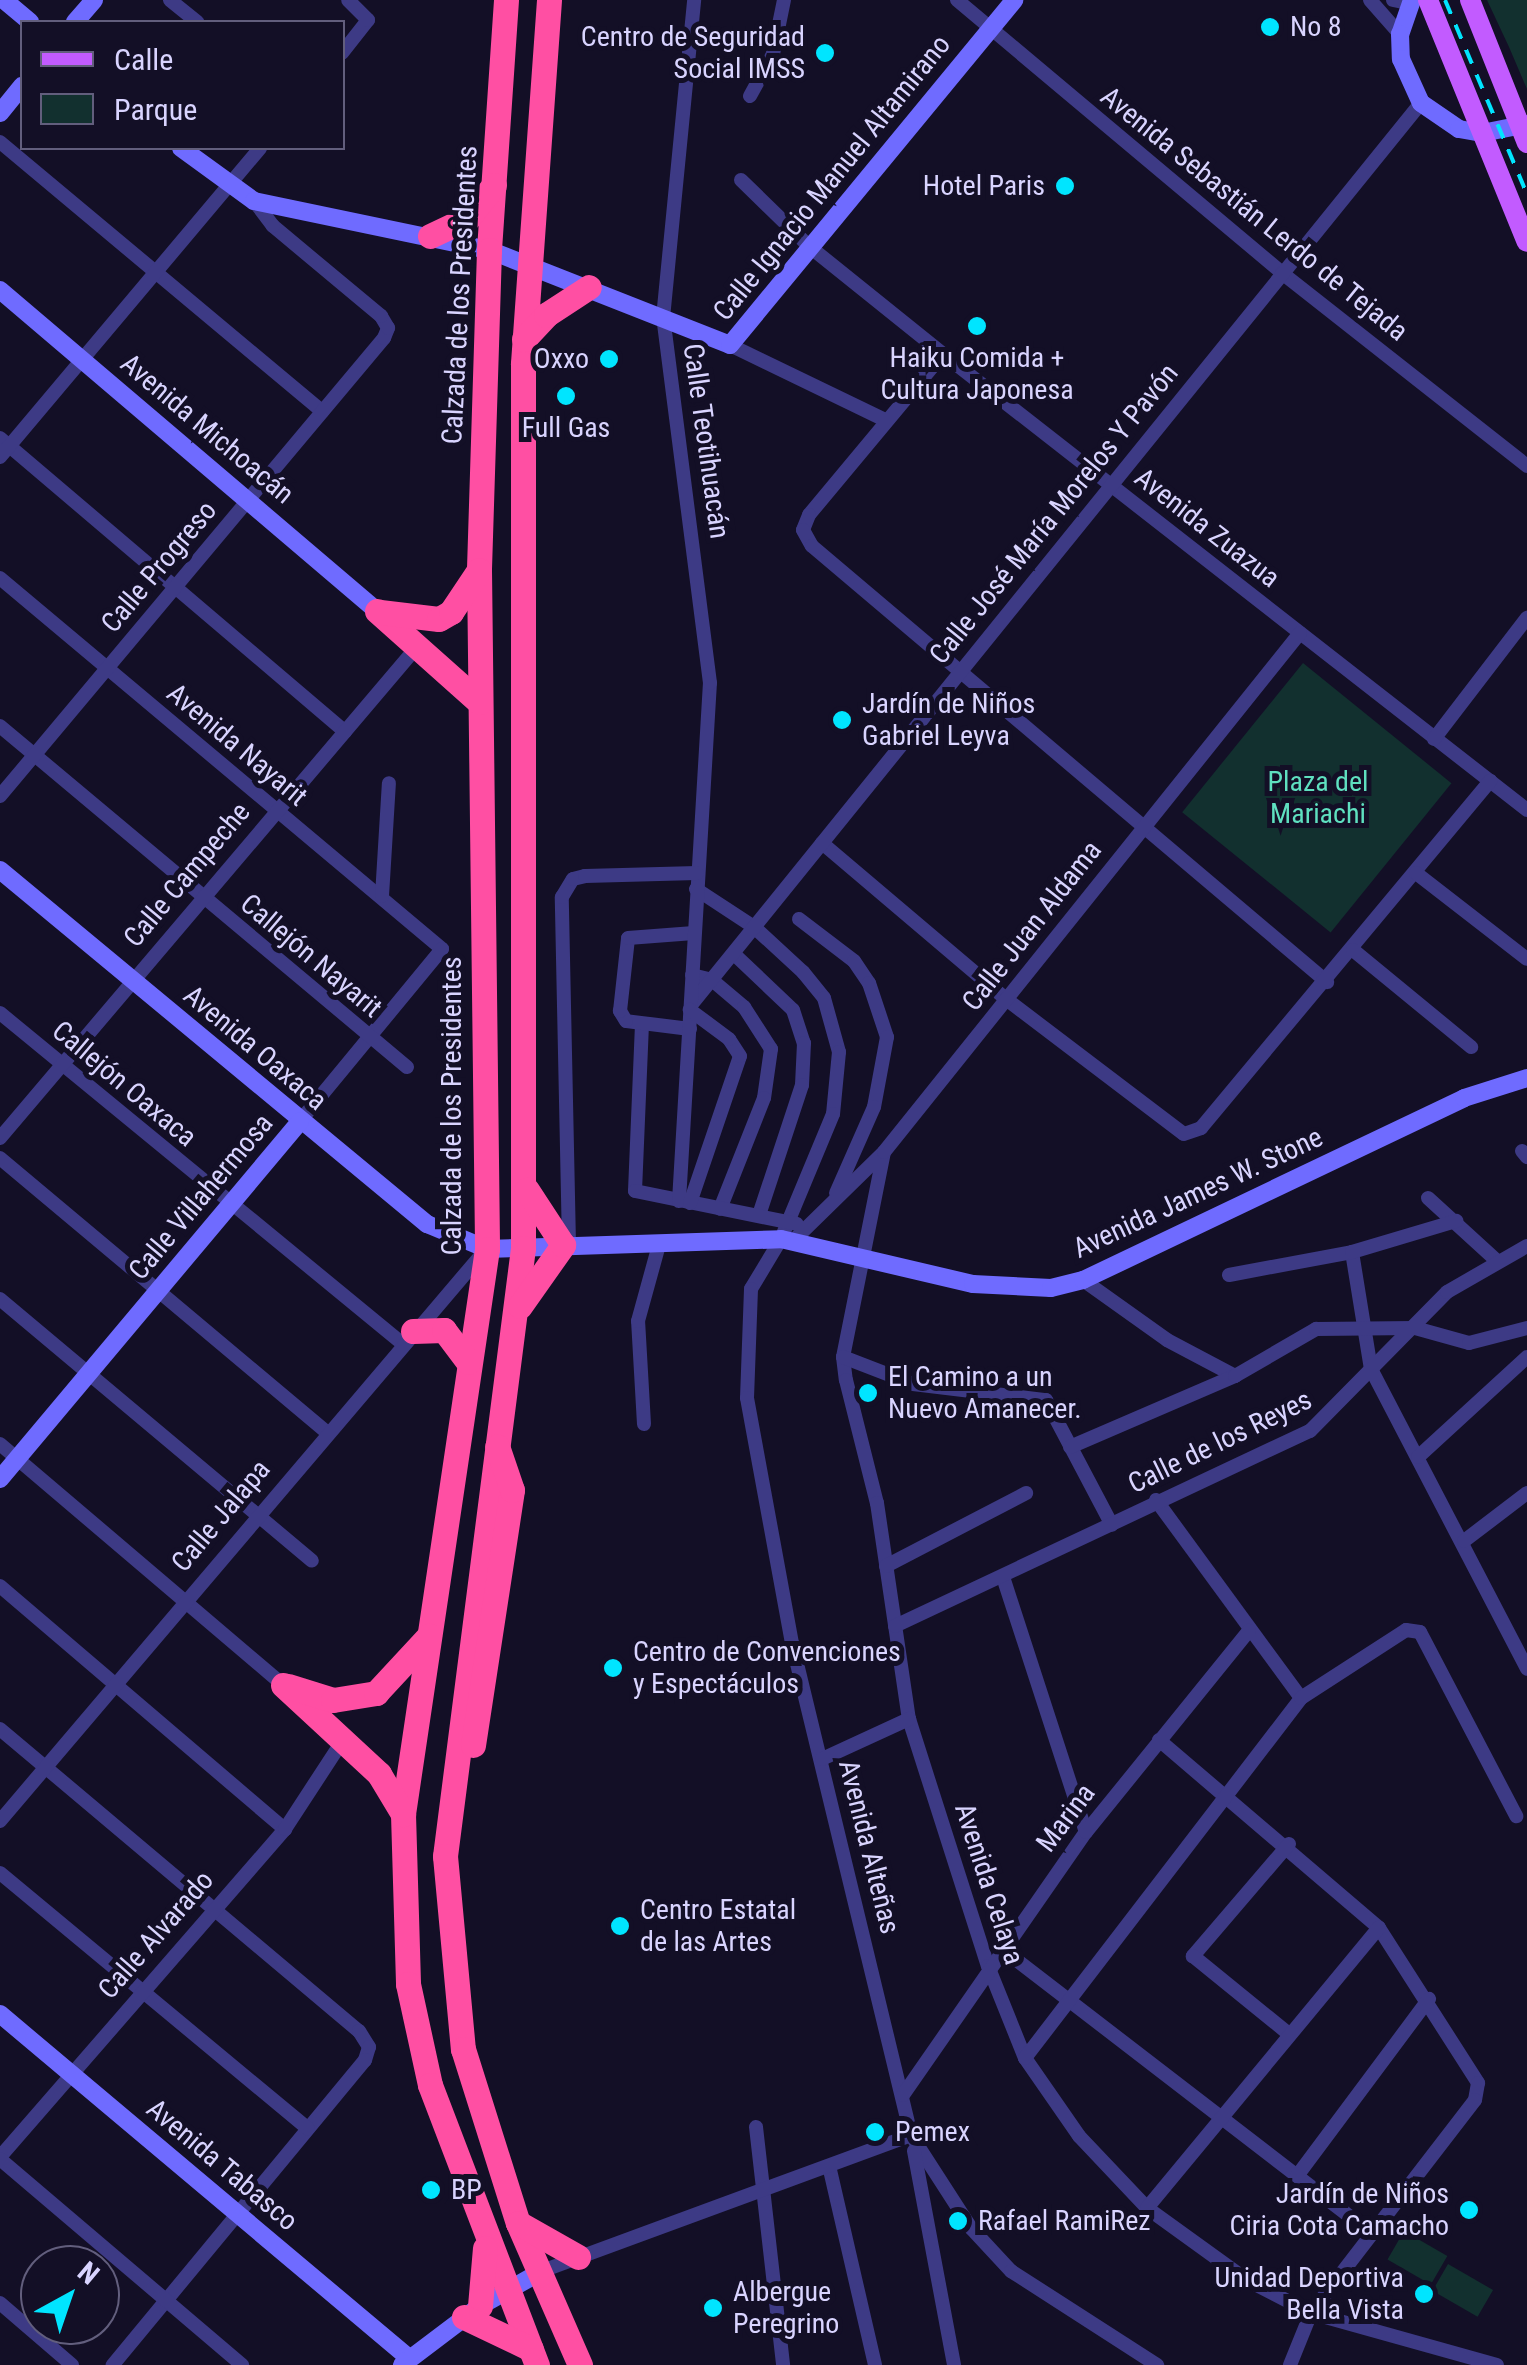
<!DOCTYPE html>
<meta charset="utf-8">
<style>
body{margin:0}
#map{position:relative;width:1527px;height:2365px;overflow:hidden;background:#130f26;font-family:"Roboto Condensed",sans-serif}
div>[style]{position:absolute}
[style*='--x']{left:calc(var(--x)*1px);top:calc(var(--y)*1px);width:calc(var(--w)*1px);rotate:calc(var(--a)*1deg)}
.green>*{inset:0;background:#12302f;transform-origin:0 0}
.street>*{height:14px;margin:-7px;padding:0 7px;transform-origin:7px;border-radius:7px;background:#3d3a85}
.secondary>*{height:18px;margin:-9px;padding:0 9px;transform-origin:9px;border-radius:9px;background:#6f6bff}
.primary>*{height:20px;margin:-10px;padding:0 10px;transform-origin:10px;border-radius:10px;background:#c25bff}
.highway>*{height:25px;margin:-12.5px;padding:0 12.5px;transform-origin:12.5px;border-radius:12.5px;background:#ff4fa3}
.rail>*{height:4px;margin-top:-2px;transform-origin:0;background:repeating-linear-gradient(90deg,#00e5ff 0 15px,transparent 0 27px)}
.dots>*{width:28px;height:28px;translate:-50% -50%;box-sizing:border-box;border:5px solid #130f26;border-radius:50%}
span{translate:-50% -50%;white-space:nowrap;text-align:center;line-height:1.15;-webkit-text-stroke:10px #130f26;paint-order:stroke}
.poi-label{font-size:28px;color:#d9d4ff}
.left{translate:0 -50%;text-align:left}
.right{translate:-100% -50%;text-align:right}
.street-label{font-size:28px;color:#d9d4ff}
.park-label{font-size:28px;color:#5fe0c0}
.legend{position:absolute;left:20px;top:20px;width:325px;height:130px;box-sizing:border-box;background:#130f26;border:2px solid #625e7d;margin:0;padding:12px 18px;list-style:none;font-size:30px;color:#d9d4ff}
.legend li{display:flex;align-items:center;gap:20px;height:50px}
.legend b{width:50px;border:2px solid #625e7d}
.north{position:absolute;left:20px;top:2245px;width:100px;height:100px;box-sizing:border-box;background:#130f26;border:2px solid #625e7d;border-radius:50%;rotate:40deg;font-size:28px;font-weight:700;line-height:40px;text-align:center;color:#d9d4ff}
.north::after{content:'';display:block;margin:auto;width:35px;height:45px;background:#00e5ff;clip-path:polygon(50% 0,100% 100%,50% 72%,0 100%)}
</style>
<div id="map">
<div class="green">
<div style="clip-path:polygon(1487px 0,1527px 0,1527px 89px,1509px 47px)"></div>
<div style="left:1303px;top:663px;width:191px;height:192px;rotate:39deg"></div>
<div style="left:1404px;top:2231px;width:50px;height:33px;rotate:30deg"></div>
<div style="left:1448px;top:2264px;width:52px;height:31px;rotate:30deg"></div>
</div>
<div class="street">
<div style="--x:170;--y:0;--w:35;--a:39"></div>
<div style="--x:957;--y:0;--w:424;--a:40"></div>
<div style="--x:1282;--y:273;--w:312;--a:38.2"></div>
<div style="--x:1370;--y:0;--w:45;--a:48.6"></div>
<div style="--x:1393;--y:0;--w:16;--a:11"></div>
<div style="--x:342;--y:53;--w:42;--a:-51.8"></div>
<div style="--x:368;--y:20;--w:28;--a:-135"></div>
<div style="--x:750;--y:96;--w:48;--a:-61.3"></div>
<div style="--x:773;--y:54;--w:55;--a:-78.5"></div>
<div style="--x:0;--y:142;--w:420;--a:39.9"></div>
<div style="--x:741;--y:180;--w:96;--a:44.2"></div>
<div style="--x:810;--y:247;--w:171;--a:38.8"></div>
<div style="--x:943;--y:354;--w:741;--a:37.98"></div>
<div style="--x:730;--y:345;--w:172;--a:25.8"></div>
<div style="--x:943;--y:354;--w:209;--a:129.8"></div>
<div style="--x:809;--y:515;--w:16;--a:112"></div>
<div style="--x:803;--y:530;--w:18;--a:61"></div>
<div style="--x:812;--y:546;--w:675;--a:40.25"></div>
<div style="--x:0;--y:438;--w:453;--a:40.4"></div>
<div style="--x:0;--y:457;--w:404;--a:-49.9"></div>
<div style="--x:0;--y:578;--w:577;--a:40.01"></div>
<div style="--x:442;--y:949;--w:223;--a:129.5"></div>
<div style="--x:0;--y:726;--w:531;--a:39.96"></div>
<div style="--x:1434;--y:739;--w:153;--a:-52.5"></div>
<div style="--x:0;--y:796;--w:598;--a:-50.02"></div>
<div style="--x:384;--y:338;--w:11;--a:-68"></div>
<div style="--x:388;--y:328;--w:14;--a:-120"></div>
<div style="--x:381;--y:316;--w:141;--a:-140.2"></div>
<div style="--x:273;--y:226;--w:31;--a:-127"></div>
<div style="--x:822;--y:843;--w:241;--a:40.3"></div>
<div style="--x:1006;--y:999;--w:223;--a:37.2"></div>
<div style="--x:1184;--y:1134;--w:18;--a:-19"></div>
<div style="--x:1201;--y:1128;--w:452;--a:-50.2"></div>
<div style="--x:1416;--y:873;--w:140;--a:37.8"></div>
<div style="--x:696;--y:889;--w:69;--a:33.2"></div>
<div style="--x:754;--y:927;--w:67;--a:42.6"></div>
<div style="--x:803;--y:972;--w:33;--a:51"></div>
<div style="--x:824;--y:998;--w:56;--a:74.5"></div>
<div style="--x:839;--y:1052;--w:62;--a:95.5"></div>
<div style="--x:833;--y:1114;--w:135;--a:112.6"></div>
<div style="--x:781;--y:1239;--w:58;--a:121"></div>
<div style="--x:751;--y:1289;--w:109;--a:92.1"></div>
<div style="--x:747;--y:1398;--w:249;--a:79.6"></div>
<div style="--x:792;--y:1643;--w:506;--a:76.4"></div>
<div style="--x:911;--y:2135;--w:111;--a:57.2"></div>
<div style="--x:971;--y:2228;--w:59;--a:47.1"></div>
<div style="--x:1011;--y:2271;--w:174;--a:32.8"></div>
<div style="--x:382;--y:896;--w:113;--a:-86.5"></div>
<div style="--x:799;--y:919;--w:69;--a:37.4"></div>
<div style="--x:854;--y:961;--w:27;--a:56"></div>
<div style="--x:869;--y:983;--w:57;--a:71.6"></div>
<div style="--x:887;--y:1037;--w:71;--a:100.5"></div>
<div style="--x:874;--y:1107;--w:94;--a:113.8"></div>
<div style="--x:1353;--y:950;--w:153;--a:39.4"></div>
<div style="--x:734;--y:954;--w:81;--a:43.5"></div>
<div style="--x:793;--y:1010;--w:35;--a:72"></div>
<div style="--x:804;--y:1043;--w:42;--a:92.7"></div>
<div style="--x:802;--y:1085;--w:137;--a:108.3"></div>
<div style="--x:692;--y:975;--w:21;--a:14"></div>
<div style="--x:712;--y:980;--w:42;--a:40.2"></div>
<div style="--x:744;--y:1007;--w:50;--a:57.3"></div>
<div style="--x:771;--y:1049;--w:49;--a:98.1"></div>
<div style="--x:764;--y:1098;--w:119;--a:111.6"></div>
<div style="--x:691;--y:1005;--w:1160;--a:-51.02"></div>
<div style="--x:0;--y:1013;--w:522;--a:39.4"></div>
<div style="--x:642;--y:1024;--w:167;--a:92.4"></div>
<div style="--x:635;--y:1191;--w:165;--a:11.5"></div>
<div style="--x:690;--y:1029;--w:64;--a:-172.9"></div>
<div style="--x:626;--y:1021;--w:12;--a:-121"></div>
<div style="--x:620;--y:1011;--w:73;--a:-83.7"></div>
<div style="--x:628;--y:938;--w:66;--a:-4.3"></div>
<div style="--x:0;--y:1138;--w:643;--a:-49.67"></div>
<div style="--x:1522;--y:1151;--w:8;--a:50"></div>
<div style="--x:884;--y:1152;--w:209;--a:101.3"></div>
<div style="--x:843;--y:1357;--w:23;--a:83"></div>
<div style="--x:846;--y:1380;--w:127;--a:75.9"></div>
<div style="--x:877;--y:1503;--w:218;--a:81.6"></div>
<div style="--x:909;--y:1719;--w:259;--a:72.3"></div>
<div style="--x:988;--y:1966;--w:99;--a:68.1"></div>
<div style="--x:1025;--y:2058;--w:95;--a:55.3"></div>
<div style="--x:1079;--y:2136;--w:99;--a:46.6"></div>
<div style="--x:1147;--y:2208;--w:123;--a:35.8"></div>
<div style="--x:1247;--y:2280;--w:72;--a:27.3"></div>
<div style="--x:1311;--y:2313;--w:193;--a:15.6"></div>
<div style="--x:0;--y:1158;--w:426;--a:40"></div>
<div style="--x:1428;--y:1198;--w:92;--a:42.4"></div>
<div style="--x:679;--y:1201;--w:519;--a:-86.58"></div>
<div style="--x:710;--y:683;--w:368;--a:-97.3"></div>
<div style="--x:663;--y:318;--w:320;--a:-84.4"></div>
<div style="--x:690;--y:1203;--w:155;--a:-71.2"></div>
<div style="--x:740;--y:1056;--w:20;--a:-123"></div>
<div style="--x:729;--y:1039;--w:49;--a:-143.4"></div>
<div style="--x:793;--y:1241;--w:127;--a:-44.4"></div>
<div style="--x:884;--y:1152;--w:665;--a:-51.29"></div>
<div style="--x:569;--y:1244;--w:347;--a:-91.2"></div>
<div style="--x:562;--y:897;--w:21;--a:-59"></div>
<div style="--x:573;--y:879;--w:12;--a:-14"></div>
<div style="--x:585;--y:876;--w:112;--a:-1.5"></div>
<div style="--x:1352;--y:1252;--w:119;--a:80.8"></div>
<div style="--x:1371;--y:1369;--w:338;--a:62.5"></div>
<div style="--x:1229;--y:1275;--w:125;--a:-10.6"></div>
<div style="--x:1352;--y:1252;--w:109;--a:-16.6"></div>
<div style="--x:1083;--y:1280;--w:103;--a:35.5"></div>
<div style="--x:1167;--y:1340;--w:77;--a:27.9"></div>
<div style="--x:0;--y:1299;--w:407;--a:40"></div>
<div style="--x:843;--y:1357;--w:75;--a:21.1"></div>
<div style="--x:913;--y:1384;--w:134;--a:6.9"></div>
<div style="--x:1046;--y:1400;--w:141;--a:62.2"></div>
<div style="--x:644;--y:1424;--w:103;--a:-93.3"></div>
<div style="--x:638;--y:1321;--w:79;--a:-74.6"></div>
<div style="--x:0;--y:1444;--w:372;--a:40.4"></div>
<div style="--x:1070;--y:1447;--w:180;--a:-23.3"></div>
<div style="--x:1235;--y:1376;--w:94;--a:-30.1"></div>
<div style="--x:1316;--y:1329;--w:99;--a:-0.6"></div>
<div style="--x:1415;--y:1328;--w:56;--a:15.5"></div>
<div style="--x:1469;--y:1343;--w:60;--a:-14.5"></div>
<div style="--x:1418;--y:1457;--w:148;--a:-42.5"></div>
<div style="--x:1156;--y:1500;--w:245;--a:53.8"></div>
<div style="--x:1464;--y:1541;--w:79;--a:-37.3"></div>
<div style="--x:886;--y:1566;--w:158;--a:-27.5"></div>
<div style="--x:1004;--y:1580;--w:265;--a:72"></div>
<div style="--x:0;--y:1586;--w:375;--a:40.5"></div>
<div style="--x:895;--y:1626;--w:459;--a:-25.2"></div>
<div style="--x:1310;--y:1431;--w:195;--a:-45.4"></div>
<div style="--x:1447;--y:1292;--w:92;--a:-29.9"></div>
<div style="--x:0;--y:1729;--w:469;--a:40.1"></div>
<div style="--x:359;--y:2031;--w:19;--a:58"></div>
<div style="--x:369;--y:2047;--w:14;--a:107"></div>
<div style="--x:365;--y:2060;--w:396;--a:129.6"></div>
<div style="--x:1159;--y:1740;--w:289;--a:40.5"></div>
<div style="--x:1379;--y:1928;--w:184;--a:57.4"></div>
<div style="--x:1478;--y:2083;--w:17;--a:100"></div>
<div style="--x:1475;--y:2100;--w:269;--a:127.6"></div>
<div style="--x:1311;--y:2313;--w:56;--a:112"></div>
<div style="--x:822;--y:1759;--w:96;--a:-24.7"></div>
<div style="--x:0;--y:1821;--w:744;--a:-49.63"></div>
<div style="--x:1289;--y:1844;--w:148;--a:130.6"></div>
<div style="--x:1193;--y:1956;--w:124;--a:39.1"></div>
<div style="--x:0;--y:1873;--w:400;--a:39.7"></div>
<div style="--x:1001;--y:1948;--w:468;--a:37.6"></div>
<div style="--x:1025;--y:2058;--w:454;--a:-52.5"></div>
<div style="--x:1301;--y:1698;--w:125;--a:-32.9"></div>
<div style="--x:1406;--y:1630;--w:14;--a:8"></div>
<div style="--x:1420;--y:1632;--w:208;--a:62.4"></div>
<div style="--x:903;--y:2095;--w:320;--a:-55.2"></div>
<div style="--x:1086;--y:1832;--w:259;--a:-51"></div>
<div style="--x:756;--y:2127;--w:240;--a:83.5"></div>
<div style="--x:914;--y:2151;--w:218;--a:79.4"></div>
<div style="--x:0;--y:2157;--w:435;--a:-49"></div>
<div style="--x:285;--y:1829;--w:106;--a:-56.9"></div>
<div style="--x:0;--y:2159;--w:318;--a:40.4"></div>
<div style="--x:830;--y:2170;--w:200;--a:77"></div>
<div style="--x:1297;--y:2176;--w:221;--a:-53.3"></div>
<div style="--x:1147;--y:2208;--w:364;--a:-50.4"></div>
<div style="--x:542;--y:2271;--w:393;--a:-20.2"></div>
<div style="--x:0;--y:2303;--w:95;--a:40.7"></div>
</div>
<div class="secondary">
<div style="--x:4;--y:0;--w:34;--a:40"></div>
<div style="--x:1412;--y:0;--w:36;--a:109"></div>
<div style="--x:1400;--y:34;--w:25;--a:88"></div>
<div style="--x:1401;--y:59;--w:48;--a:65.6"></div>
<div style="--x:1421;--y:103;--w:46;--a:34.4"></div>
<div style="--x:1459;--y:129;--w:23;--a:10"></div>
<div style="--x:1482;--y:133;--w:46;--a:-11.3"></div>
<div style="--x:75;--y:22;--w:29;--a:-49"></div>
<div style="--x:0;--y:113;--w:35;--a:-51"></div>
<div style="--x:181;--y:148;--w:90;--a:36"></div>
<div style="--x:254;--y:201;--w:240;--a:11.8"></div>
<div style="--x:489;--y:250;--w:259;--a:21.5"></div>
<div style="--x:730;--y:345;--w:447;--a:-50.5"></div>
<div style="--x:0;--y:290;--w:495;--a:40.4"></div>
<div style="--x:0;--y:870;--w:555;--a:39.66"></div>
<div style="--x:427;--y:1224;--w:65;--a:22.6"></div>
<div style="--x:487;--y:1249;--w:294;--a:-1.9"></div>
<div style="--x:781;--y:1239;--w:197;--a:13.2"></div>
<div style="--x:973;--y:1284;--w:78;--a:2.9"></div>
<div style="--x:1051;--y:1288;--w:33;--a:-14"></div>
<div style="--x:1083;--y:1280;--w:422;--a:-25.5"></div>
<div style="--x:1464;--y:1098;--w:66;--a:-17.6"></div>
<div style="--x:0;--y:1479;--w:467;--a:-50"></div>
<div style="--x:0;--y:2014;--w:534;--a:40.07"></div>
<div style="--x:402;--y:2365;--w:98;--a:-37.1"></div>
<div style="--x:480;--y:2306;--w:71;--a:-29.4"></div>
</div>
<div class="primary">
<div style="--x:1428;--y:0;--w:261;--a:67.8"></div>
<div style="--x:1470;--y:0;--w:154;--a:68.3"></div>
</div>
<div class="highway">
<div style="--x:506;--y:0;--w:251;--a:93.9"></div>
<div style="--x:489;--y:250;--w:320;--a:91.8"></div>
<div style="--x:479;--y:570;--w:679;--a:89.32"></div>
<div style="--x:487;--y:1249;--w:571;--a:98.46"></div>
<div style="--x:403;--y:1814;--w:170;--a:88.3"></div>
<div style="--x:408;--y:1984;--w:103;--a:77.7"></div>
<div style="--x:430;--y:2085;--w:300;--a:69.1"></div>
<div style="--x:549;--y:0;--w:365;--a:94.1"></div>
<div style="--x:523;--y:364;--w:884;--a:90"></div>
<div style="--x:523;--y:1248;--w:613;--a:97.31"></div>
<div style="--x:445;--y:1856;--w:194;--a:84.7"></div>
<div style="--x:463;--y:2049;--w:182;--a:72.5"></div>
<div style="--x:518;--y:2223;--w:155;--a:66.4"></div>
<div style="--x:430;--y:236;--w:42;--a:-25.3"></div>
<div style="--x:468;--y:218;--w:42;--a:-51.8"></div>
<div style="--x:524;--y:339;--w:33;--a:-47"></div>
<div style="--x:546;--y:315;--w:51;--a:-33.1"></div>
<div style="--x:377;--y:611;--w:137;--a:41.7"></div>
<div style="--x:380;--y:612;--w:59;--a:6.8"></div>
<div style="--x:439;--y:619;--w:14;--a:-30"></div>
<div style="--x:451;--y:612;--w:50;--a:-56.3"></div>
<div style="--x:520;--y:1306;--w:75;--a:-54.8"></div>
<div style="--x:563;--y:1245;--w:66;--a:-123.2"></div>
<div style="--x:413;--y:1331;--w:31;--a:-2"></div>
<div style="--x:444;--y:1330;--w:40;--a:53"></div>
<div style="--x:283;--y:1685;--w:131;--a:42.8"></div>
<div style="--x:379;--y:1774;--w:47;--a:59"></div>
<div style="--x:288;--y:1686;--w:47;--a:17.3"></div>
<div style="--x:333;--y:1700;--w:44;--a:-9.2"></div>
<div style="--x:376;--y:1693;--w:78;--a:-47.1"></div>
<div style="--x:473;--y:1745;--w:258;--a:-81.3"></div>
<div style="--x:512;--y:1490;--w:46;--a:-108.8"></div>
<div style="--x:518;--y:2223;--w:69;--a:29.5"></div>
<div style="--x:480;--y:2306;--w:58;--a:-85.1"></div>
<div style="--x:464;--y:2317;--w:74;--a:25.5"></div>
</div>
<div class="rail">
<div style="--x:1445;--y:0;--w:211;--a:67.1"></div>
</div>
<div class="dots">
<div style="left:1270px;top:27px;background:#00e5ff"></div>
<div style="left:825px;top:53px;background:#00e5ff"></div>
<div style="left:1065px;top:186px;background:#00e5ff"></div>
<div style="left:977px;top:326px;background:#00e5ff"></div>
<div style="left:609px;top:359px;background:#00e5ff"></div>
<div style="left:566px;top:396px;background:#00e5ff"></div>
<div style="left:842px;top:720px;background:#00e5ff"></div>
<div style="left:868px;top:1393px;background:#00e5ff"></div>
<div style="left:613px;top:1668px;background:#00e5ff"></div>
<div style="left:620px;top:1926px;background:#00e5ff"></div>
<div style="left:875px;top:2132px;background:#00e5ff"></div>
<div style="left:431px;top:2190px;background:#00e5ff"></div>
<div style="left:1469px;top:2210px;background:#00e5ff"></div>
<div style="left:958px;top:2221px;background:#00e5ff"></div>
<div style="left:1424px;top:2294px;background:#00e5ff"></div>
<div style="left:713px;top:2308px;background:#00e5ff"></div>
</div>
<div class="poi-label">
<span class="left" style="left:1290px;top:27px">No 8</span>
<span class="right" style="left:805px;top:53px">Centro de Seguridad<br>Social IMSS</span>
<span class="right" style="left:1045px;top:186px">Hotel Paris</span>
<span style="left:977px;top:374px">Haiku Comida +<br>Cultura Japonesa</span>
<span class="right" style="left:589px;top:359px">Oxxo</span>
<span style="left:566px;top:428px">Full Gas</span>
<span class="left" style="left:862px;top:720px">Jardín de Niños<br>Gabriel Leyva</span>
<span class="left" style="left:888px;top:1393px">El Camino a un<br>Nuevo Amanecer.</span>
<span class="left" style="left:633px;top:1668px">Centro de Convenciones<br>y Espectáculos</span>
<span class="left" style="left:640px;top:1926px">Centro Estatal<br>de las Artes</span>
<span class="left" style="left:895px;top:2132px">Pemex</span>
<span class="left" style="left:451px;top:2190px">BP</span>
<span class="right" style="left:1449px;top:2210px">Jardín de Niños<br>Ciria Cota Camacho</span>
<span class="left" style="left:978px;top:2221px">Rafael RamiRez</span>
<span class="right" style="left:1404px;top:2294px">Unidad Deportiva<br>Bella Vista</span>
<span class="left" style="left:733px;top:2308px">Albergue<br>Peregrino</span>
</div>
<div class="street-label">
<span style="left:832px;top:178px;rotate:-51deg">Calle Ignacio Manuel Altamirano</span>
<span style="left:1254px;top:214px;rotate:39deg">Avenida Sebastián Lerdo de Tejada</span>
<span style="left:460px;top:295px;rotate:-87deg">Calzada de los Presidentes</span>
<span style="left:207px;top:429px;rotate:40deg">Avenida Michoacán</span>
<span style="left:706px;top:441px;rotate:82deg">Calle Teotihuacán</span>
<span style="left:1054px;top:514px;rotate:-51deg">Calle José María Morelos Y Pavón</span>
<span style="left:1207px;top:528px;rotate:38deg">Avenida Zuazua</span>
<span style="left:159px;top:567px;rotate:-50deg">Calle Progreso</span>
<span style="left:237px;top:745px;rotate:40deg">Avenida Nayarit</span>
<span style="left:187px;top:875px;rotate:-50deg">Calle Campeche</span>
<span style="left:1032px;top:926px;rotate:-52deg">Calle Juan Aldama</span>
<span style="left:311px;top:956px;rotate:40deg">Callejón Nayarit</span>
<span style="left:255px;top:1048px;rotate:40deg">Avenida Oaxaca</span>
<span style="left:124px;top:1084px;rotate:40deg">Callejón Oaxaca</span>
<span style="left:452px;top:1106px;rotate:-90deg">Calzada de los Presidentes</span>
<span style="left:1198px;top:1193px;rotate:-25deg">Avenida James W. Stone</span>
<span style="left:201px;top:1197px;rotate:-50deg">Calle Villahermosa</span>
<span style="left:1220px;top:1442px;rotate:-26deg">Calle de los Reyes</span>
<span style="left:221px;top:1516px;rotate:-50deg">Calle Jalapa</span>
<span style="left:1066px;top:1818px;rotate:-53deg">Marina</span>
<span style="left:869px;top:1847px;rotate:76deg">Avenida Alteñas</span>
<span style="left:989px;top:1884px;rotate:72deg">Avenida Celaya</span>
<span style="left:156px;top:1935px;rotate:-49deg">Calle Alvarado</span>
<span style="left:222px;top:2165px;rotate:40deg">Avenida Tabasco</span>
</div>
<div class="park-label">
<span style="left:1318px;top:798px">Plaza del<br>Mariachi</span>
</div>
<ul class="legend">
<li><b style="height:12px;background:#c25bff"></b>Calle</li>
<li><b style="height:28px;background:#12302f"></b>Parque</li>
</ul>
<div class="north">N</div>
</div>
